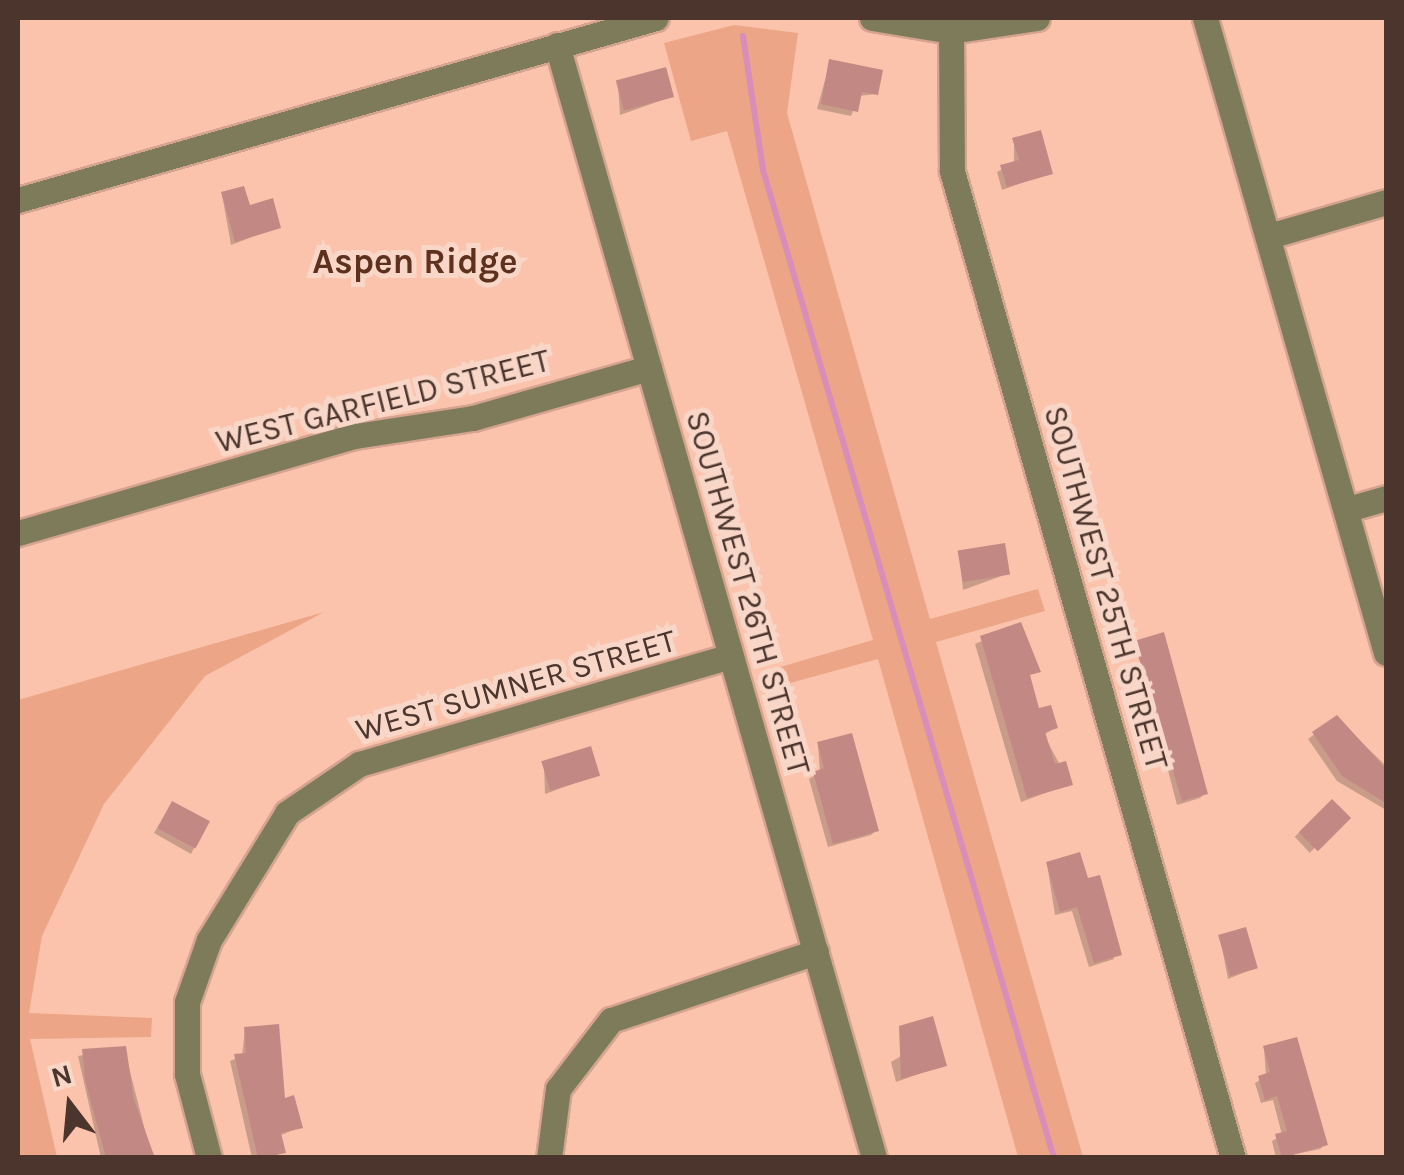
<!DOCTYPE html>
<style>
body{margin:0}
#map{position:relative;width:1404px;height:1175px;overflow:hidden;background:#fbc3ac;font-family:Karla,sans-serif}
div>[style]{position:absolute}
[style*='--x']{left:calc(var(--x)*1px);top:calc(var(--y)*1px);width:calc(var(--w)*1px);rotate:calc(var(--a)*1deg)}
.green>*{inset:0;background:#eca586}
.shadow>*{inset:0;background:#0003;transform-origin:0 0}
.stream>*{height:6px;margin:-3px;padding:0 3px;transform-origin:3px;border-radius:3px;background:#d98db9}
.building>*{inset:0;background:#c28984;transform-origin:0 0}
.roads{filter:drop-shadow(2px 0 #d4a490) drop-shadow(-2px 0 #d4a490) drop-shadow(0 2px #d4a490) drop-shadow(0 -2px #d4a490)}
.minor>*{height:25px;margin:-12.5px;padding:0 12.5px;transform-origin:12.5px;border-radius:12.5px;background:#7e7b5a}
span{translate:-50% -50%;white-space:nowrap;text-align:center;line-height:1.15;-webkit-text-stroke:10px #f8d6c8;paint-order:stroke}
.street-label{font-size:32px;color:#4b352c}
.neighbourhood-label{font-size:35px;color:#5d311d;font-weight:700}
.frame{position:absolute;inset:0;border:20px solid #4b352c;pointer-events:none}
.north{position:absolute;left:20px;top:1055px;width:100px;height:100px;-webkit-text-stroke:8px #f8d6c8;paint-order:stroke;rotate:344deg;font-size:28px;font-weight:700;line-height:40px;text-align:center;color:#4b352c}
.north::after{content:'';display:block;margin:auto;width:35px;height:45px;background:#4b352c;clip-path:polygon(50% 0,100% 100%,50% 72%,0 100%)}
</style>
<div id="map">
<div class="green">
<div style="clip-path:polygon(734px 25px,798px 33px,787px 113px,930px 619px,1038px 589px,1045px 611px,936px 642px,1083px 1157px,1018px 1157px,878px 659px,768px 689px,763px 672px,873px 640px,727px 131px,691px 141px,664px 43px)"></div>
<div style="clip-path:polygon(324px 612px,205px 676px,104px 804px,42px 936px,29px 1013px,152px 1018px,151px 1037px,30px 1039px,57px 1157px,18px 1157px,18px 700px)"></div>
</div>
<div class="shadow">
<div style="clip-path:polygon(830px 62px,876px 94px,859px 96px,851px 116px,817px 109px)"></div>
<div style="clip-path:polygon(618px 83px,671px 97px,620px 115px)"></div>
<div style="clip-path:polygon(1014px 140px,1050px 173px,1002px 190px,997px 172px,1014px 163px)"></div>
<div style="clip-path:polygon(222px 194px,248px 208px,278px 227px,231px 245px)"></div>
<div style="clip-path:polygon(960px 559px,1007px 574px,963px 590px)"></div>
<div style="clip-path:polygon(1020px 625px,1037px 711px,1055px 728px,1044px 735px,1070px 784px,1021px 802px,975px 644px)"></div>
<div style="clip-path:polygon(1135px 643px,1205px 793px,1200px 798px,1177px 805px)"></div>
<div style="clip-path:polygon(1337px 718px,1386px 766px,1386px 810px,1337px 781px,1308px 739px)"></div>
<div style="clip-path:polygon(818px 745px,876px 830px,871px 835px,828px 847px,809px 779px,820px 772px)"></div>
<div style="clip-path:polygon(544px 764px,597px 775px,545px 794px)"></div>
<div style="left:1332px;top:802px;width:22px;height:51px;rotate:47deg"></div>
<div style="clip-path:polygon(168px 809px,207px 822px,191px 854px,154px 833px)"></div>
<div style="clip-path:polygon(1047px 864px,1086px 882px,1114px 959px,1089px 967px,1072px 911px,1055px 915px)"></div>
<div style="clip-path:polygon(1220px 937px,1255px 968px,1228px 979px)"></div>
<div style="clip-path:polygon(900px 1028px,944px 1065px,896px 1082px,891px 1062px,901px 1056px)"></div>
<div style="clip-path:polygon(245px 1029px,300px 1127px,279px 1136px,278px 1157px,252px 1158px,230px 1061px,242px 1056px)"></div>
<div style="clip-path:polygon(124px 1048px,152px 1158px,101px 1158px,78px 1056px)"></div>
<div style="clip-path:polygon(1264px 1048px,1325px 1144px,1320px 1149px,1276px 1158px,1272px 1141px,1282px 1135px,1273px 1100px,1261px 1103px,1255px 1083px,1266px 1076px)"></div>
</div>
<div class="stream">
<div style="--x:743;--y:36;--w:135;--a:81.5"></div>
<div style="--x:763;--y:170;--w:1030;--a:73.59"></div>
</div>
<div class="building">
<div style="clip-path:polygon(829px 59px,883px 70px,878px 95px,862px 92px,858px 112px,821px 104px)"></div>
<div style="left:666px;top:67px;width:31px;height:52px;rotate:75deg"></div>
<div style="clip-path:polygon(1041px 130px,1053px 174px,1007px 187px,1000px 165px,1019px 160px,1012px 138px)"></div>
<div style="clip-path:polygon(244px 186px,250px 205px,273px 198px,281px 228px,235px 242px,221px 192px)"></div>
<div style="left:1005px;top:543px;width:32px;height:48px;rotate:81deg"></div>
<div style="clip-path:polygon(1021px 622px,1041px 672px,1030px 675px,1039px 708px,1051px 705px,1058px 728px,1045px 732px,1055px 764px,1066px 761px,1073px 785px,1027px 798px,980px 636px)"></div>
<div style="clip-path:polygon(1164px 632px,1208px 794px,1182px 801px,1134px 641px)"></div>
<div style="clip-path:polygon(1337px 715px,1386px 769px,1386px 803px,1342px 776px,1312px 732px)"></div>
<div style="clip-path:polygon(852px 733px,879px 831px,833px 844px,813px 772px,824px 768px,817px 742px)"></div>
<div style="left:591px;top:746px;width:31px;height:52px;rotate:73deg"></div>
<div style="left:1332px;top:799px;width:27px;height:47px;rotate:45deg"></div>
<div style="left:172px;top:801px;width:43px;height:31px;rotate:28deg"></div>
<div style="clip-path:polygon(1080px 852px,1088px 878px,1100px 875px,1122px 955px,1094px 963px,1077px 907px,1060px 912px,1046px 862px)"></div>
<div style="left:1246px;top:927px;width:43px;height:29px;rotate:74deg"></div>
<div style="clip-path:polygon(933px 1016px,947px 1066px,901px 1079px,899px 1026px)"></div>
<div style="clip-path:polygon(279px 1024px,285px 1098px,294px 1095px,303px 1128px,281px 1133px,286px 1153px,258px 1158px,234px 1054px,246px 1053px,244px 1027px)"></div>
<div style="clip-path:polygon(1297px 1037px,1328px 1145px,1282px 1158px,1275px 1134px,1287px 1131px,1277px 1096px,1265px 1100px,1258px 1076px,1270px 1072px,1263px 1046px)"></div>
<div style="clip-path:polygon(126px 1046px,134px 1100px,155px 1158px,106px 1158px,85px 1080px,82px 1049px)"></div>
</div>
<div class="roads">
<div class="minor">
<div style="--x:872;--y:18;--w:80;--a:9.3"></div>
<div style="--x:951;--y:31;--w:87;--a:-8.6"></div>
<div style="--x:1205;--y:18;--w:660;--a:74.09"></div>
<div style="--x:951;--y:31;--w:140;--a:89.6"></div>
<div style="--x:952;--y:171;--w:1026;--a:74.11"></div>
<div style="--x:557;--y:45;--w:1157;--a:74.1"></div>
<div style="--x:18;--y:200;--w:663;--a:-15.92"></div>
<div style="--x:1269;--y:236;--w:122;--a:-16.2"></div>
<div style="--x:1348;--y:509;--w:40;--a:-16"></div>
<div style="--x:18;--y:533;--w:351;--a:-16.1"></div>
<div style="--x:355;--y:436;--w:119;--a:-8.7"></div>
<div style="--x:473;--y:418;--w:183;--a:-15.9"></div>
<div style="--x:209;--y:1158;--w:87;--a:-104.7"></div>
<div style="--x:187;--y:1074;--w:72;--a:-90"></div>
<div style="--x:187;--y:1002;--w:66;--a:-70.5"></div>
<div style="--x:209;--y:940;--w:149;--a:-58.4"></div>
<div style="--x:287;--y:813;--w:87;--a:-34.2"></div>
<div style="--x:359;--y:764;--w:387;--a:-16.2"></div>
<div style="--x:549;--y:1158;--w:70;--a:-82.6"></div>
<div style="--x:558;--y:1089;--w:87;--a:-52.5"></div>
<div style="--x:611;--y:1020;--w:216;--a:-18.4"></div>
</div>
</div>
<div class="street-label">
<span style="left:383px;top:402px;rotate:-14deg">WEST GARFIELD STREET</span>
<span style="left:1105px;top:588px;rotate:74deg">SOUTHWEST 25TH STREET</span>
<span style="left:747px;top:593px;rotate:74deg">SOUTHWEST 26TH STREET</span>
<span style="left:516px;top:686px;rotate:-16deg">WEST SUMNER STREET</span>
</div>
<div class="neighbourhood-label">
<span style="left:415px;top:262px">Aspen Ridge</span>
</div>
<div class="frame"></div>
<div class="north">N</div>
</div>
